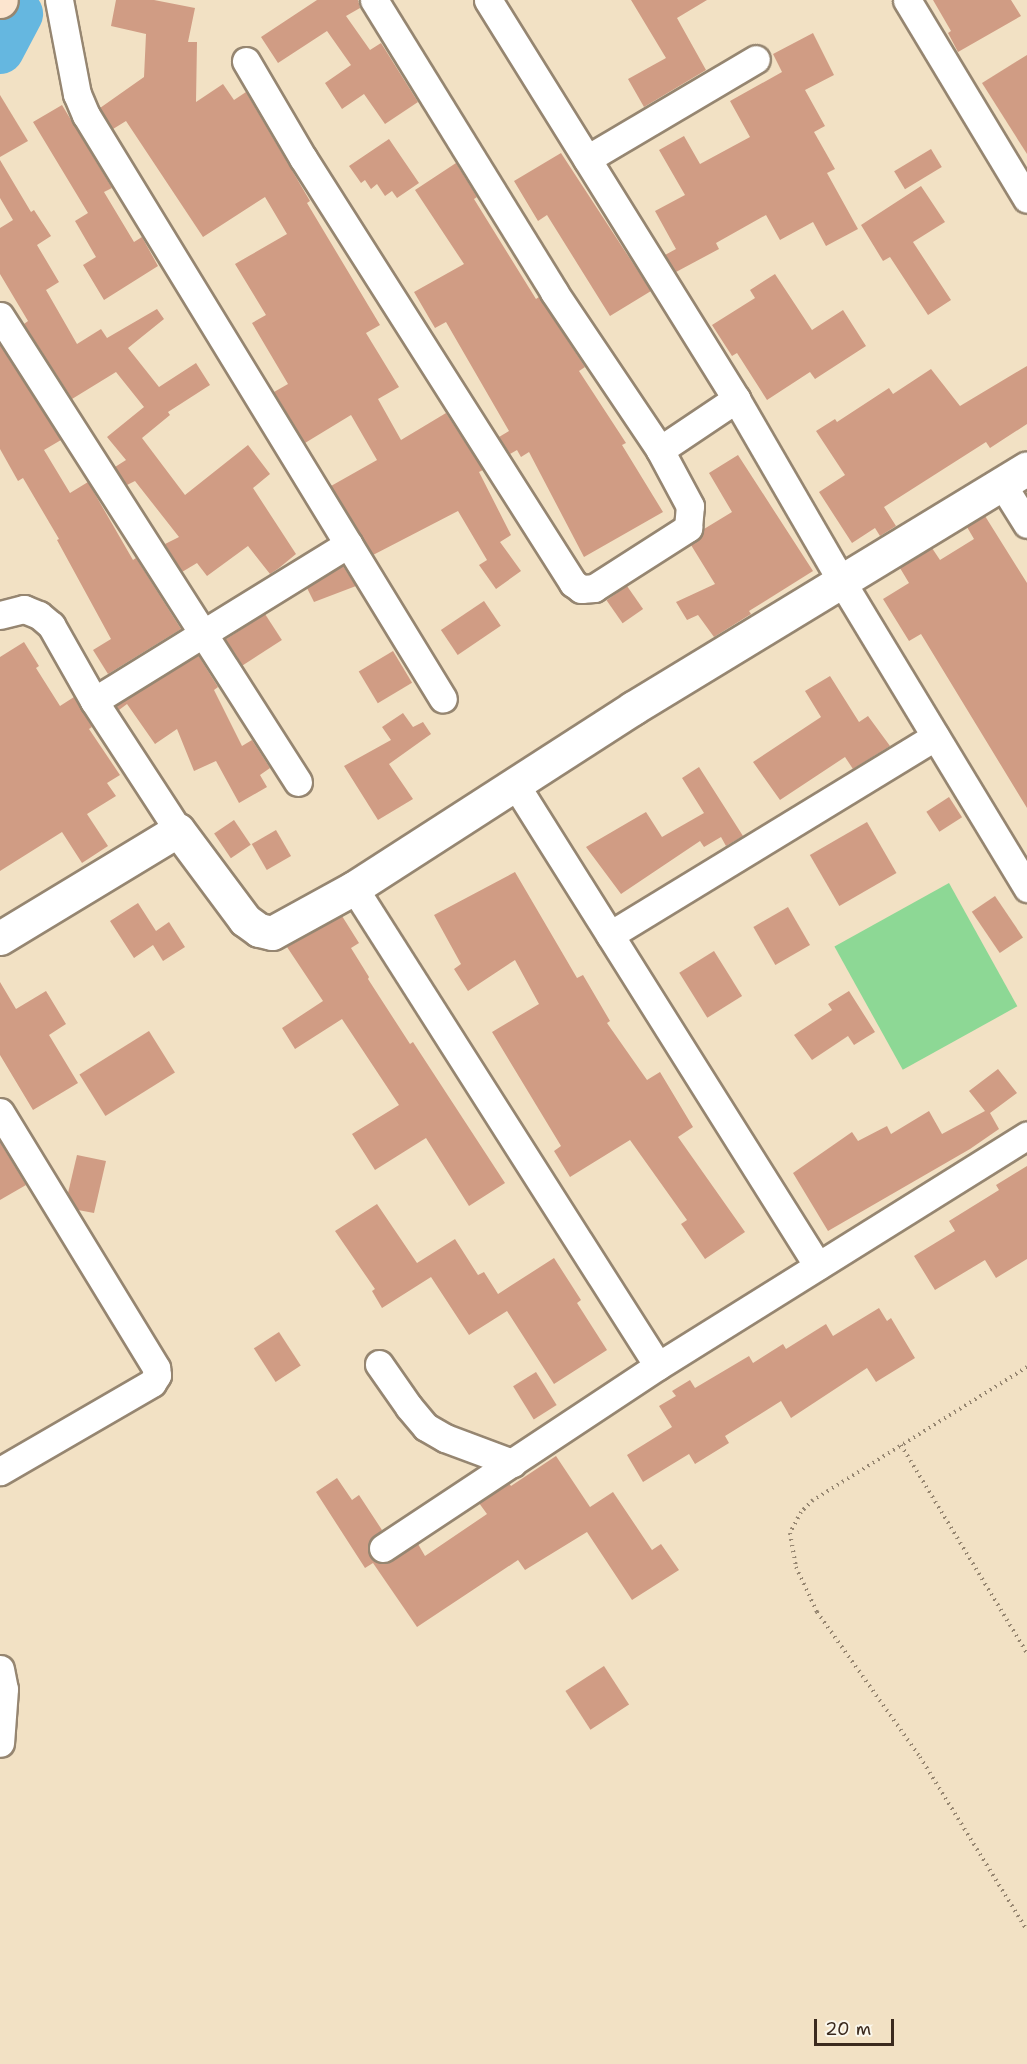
<!DOCTYPE html>
<style>
body{margin:0}
#map{position:relative;width:1027px;height:2064px;overflow:hidden;background:#f2e1c4;font-family:"Shantell Sans",sans-serif}
div>[style]{position:absolute}
[style*='--x']{left:calc(var(--x)*1px);top:calc(var(--y)*1px);width:calc(var(--w)*1px);rotate:calc(var(--a)*1deg)}
.green>*{inset:0;background:#8dd895;transform-origin:0 0}
.river>*{height:48px;margin:-24px;padding:0 24px;transform-origin:24px;border-radius:24px;background:#65b7e0}
.building>*{inset:0;background:#d09c84;transform-origin:0 0}
.path>*{height:4px;margin-top:-2px;transform-origin:0;background:repeating-linear-gradient(90deg,#968671 0 1.5px,transparent 0 6px)}
.roads{filter:drop-shadow(2px 0 #968671) drop-shadow(-2px 0 #968671) drop-shadow(0 2px #968671) drop-shadow(0 -2px #968671)}
.minor>*{height:27px;margin:-13.5px;padding:0 13.5px;transform-origin:13.5px;border-radius:13.5px;background:#fff}
.tertiary>*{height:33px;margin:-16.5px;padding:0 16.5px;transform-origin:16.5px;border-radius:16.5px;background:#fff}
.secondary>*{height:33px;margin:-16.5px;padding:0 16.5px;transform-origin:16.5px;border-radius:16.5px;background:#fce5cf}
span{translate:-50% -50%;white-space:nowrap;text-align:center;line-height:1.15;-webkit-text-stroke:6px #fbf7ec;paint-order:stroke}
.scale{position:absolute;left:814px;top:2019px;width:80px;height:27px;box-sizing:border-box;border:3px solid #3b2a1e;border-top:0;padding-left:8px;font-size:18px;line-height:21px;white-space:nowrap;color:#3b2a1e;-webkit-text-stroke:4px #fbf7ec;paint-order:stroke}
</style>
<div id="map">
<div class="green">
<div style="left:949px;top:883px;width:141px;height:131px;rotate:61deg"></div>
</div>
<div class="river">
<div style="--x:0;--y:50;--w:41;--a:-62.2"></div>
</div>
<div class="building">
<div style="clip-path:polygon(116px 0,154px 0,195px 8px,188px 42px,197px 42px,196px 102px,223px 84px,234px 100px,246px 92px,310px 201px,307px 203px,380px 325px,366px 333px,399px 387px,378px 399px,401px 440px,446px 413px,483px 470px,479px 472px,511px 535px,500px 542px,521px 571px,496px 589px,479px 565px,487px 560px,458px 511px,373px 555px,331px 486px,377px 460px,351px 415px,305px 443px,274px 392px,288px 384px,252px 323px,266px 315px,235px 264px,287px 234px,265px 197px,203px 237px,126px 121px,113px 129px,100px 108px,144px 77px,146px 34px,111px 26px)"></div>
<div style="clip-path:polygon(317px 0,358px 0,360px 8px,346px 16px,370px 50px,381px 43px,418px 102px,385px 124px,364px 94px,342px 109px,325px 83px,351px 65px,327px 31px,278px 63px,261px 37px)"></div>
<div style="clip-path:polygon(631px 0,707px 0,677px 18px,706px 70px,644px 107px,628px 79px,666px 58px)"></div>
<div style="clip-path:polygon(933px 0,1011px 0,1021px 16px,958px 52px,948px 33px,951px 31px)"></div>
<div style="clip-path:polygon(813px 33px,834px 75px,805px 90px,825px 126px,814px 132px,835px 169px,827px 173px,858px 229px,826px 246px,813px 222px,780px 240px,766px 215px,716px 243px,719px 249px,676px 272px,665px 255px,676px 249px,655px 211px,685px 195px,659px 150px,684px 136px,700px 164px,750px 137px,730px 101px,782px 72px,773px 54px)"></div>
<div style="clip-path:polygon(1027px 55px,1027px 154px,982px 83px)"></div>
<div style="clip-path:polygon(0 95px,28px 141px,0 157px)"></div>
<div style="clip-path:polygon(62px 105px,112px 188px,104px 192px,134px 242px,142px 237px,158px 266px,104px 300px,83px 265px,96px 257px,75px 221px,88px 213px,33px 122px)"></div>
<div style="clip-path:polygon(389px 139px,419px 183px,397px 198px,392px 191px,385px 196px,377px 184px,371px 189px,365px 180px,361px 183px,349px 166px)"></div>
<div style="left:931px;top:149px;width:21px;height:43px;rotate:59deg"></div>
<div style="clip-path:polygon(561px 153px,651px 291px,610px 316px,547px 215px,538px 221px,514px 181px)"></div>
<div style="clip-path:polygon(0 160px,31px 212px,34px 210px,51px 236px,37px 245px,59px 282px,46px 290px,77px 344px,101px 329px,107px 338px,157px 309px,164px 319px,128px 348px,159px 387px,196px 363px,210px 385px,168px 412px,170px 415px,142px 438px,185px 495px,248px 445px,270px 474px,253px 488px,296px 554px,279px 568px,270px 574px,248px 546px,207px 576px,197px 563px,182px 572px,165px 544px,179px 537px,135px 481px,127px 485px,115px 467px,126px 460px,107px 437px,144px 407px,116px 372px,72px 399px,24px 324px,28px 321px,0 274px,0 228px,13px 220px,0 198px)"></div>
<div style="clip-path:polygon(456px 163px,477px 197px,474px 199px,536px 299px,539px 297px,585px 367px,579px 371px,626px 443px,622px 445px,663px 512px,584px 557px,529px 452px,521px 457px,517px 450px,510px 454px,499px 437px,509px 431px,446px 322px,435px 328px,414px 292px,464px 264px,415px 190px)"></div>
<div style="clip-path:polygon(921px 186px,945px 222px,913px 242px,951px 300px,928px 315px,890px 257px,883px 261px,861px 225px)"></div>
<div style="clip-path:polygon(775px 274px,812px 330px,843px 310px,866px 346px,815px 379px,810px 372px,767px 400px,737px 353px,732px 356px,712px 325px,755px 298px,750px 290px)"></div>
<div style="clip-path:polygon(0 345px,61px 440px,44px 450px,70px 493px,88px 482px,133px 560px,136px 558px,181px 629px,108px 674px,93px 650px,111px 639px,57px 540px,59px 539px,23px 478px,18px 481px,0 449px)"></div>
<div style="clip-path:polygon(1027px 366px,1027px 424px,990px 448px,986px 442px,884px 507px,896px 526px,880px 536px,875px 528px,852px 543px,819px 492px,845px 475px,816px 431px,835px 419px,837px 422px,889px 388px,893px 394px,931px 369px,960px 406px)"></div>
<div style="clip-path:polygon(738px 455px,813px 571px,749px 611px,751px 614px,714px 637px,698px 615px,687px 620px,676px 602px,715px 584px,691px 545px,701px 537px,704px 529px,732px 512px,709px 473px)"></div>
<div style="clip-path:polygon(985px 516px,1027px 583px,1027px 808px,921px 634px,909px 641px,883px 599px,909px 583px,900px 568px,932px 548px,940px 560px,974px 539px,967px 527px)"></div>
<div style="clip-path:polygon(343px 566px,356px 586px,314px 602px,307px 588px)"></div>
<div style="left:627px;top:586px;width:28px;height:25px;rotate:55deg"></div>
<div style="left:484px;top:601px;width:30px;height:52px;rotate:56deg"></div>
<div style="left:265px;top:614px;width:31px;height:47px;rotate:57deg"></div>
<div style="clip-path:polygon(24px 642px,39px 666px,36px 668px,60px 706px,74px 697px,92px 727px,89px 729px,120px 775px,107px 783px,116px 796px,87px 814px,108px 846px,82px 863px,62px 832px,0 871px,0 657px)"></div>
<div style="left:393px;top:651px;width:37px;height:40px;rotate:59deg"></div>
<div style="clip-path:polygon(198px 655px,218px 687px,214px 690px,242px 746px,252px 740px,270px 768px,260px 775px,267px 787px,239px 803px,216px 761px,194px 771px,177px 729px,155px 744px,127px 704px,119px 710px,116px 706px)"></div>
<div style="clip-path:polygon(830px 676px,859px 722px,868px 716px,890px 746px,853px 769px,845px 757px,780px 800px,753px 762px,821px 717px,805px 691px)"></div>
<div style="clip-path:polygon(403px 713px,413px 727px,423px 722px,431px 734px,389px 764px,413px 799px,378px 820px,344px 766px,391px 740px,382px 727px)"></div>
<div style="clip-path:polygon(699px 767px,743px 836px,726px 846px,721px 837px,704px 847px,700px 841px,621px 894px,586px 847px,646px 812px,662px 837px,704px 813px,682px 778px)"></div>
<div style="left:949px;top:797px;width:24px;height:27px;rotate:57deg"></div>
<div style="left:234px;top:820px;width:30px;height:24px;rotate:56deg"></div>
<div style="left:867px;top:822px;width:59px;height:66px;rotate:60deg"></div>
<div style="left:276px;top:830px;width:30px;height:28px;rotate:60deg"></div>
<div style="clip-path:polygon(515px 872px,577px 978px,583px 975px,610px 1021px,607px 1023px,647px 1080px,660px 1072px,693px 1127px,678px 1137px,745px 1232px,705px 1259px,681px 1224px,687px 1220px,630px 1140px,570px 1177px,554px 1151px,561px 1146px,492px 1032px,539px 1004px,515px 960px,468px 991px,454px 969px,461px 964px,434px 915px)"></div>
<div style="left:995px;top:896px;width:50px;height:28px;rotate:56deg"></div>
<div style="clip-path:polygon(138px 903px,156px 931px,169px 922px,185px 947px,163px 961px,153px 945px,134px 958px,110px 921px)"></div>
<div style="left:788px;top:907px;width:44px;height:40px;rotate:60deg"></div>
<div style="clip-path:polygon(342px 916px,359px 943px,351px 948px,369px 977px,368px 979px,410px 1044px,413px 1042px,505px 1183px,469px 1206px,426px 1138px,375px 1170px,352px 1134px,399px 1105px,342px 1019px,295px 1049px,282px 1028px,323px 1001px,287px 947px)"></div>
<div style="left:714px;top:951px;width:53px;height:41px;rotate:58deg"></div>
<div style="clip-path:polygon(0 982px,16px 1009px,46px 991px,66px 1024px,49px 1035px,78px 1083px,33px 1110px,0 1055px)"></div>
<div style="clip-path:polygon(849px 991px,875px 1032px,854px 1045px,848px 1036px,812px 1060px,794px 1035px,832px 1010px,828px 1004px)"></div>
<div style="left:149px;top:1031px;width:49px;height:82px;rotate:58deg"></div>
<div style="clip-path:polygon(998px 1069px,1017px 1093px,990px 1113px,999px 1129px,970px 1149px,828px 1231px,793px 1173px,852px 1132px,858px 1141px,887px 1126px,891px 1134px,929px 1111px,942px 1134px,985px 1111px,969px 1091px)"></div>
<div style="clip-path:polygon(0 1142px,26px 1185px,0 1200px)"></div>
<div style="clip-path:polygon(77px 1155px,106px 1161px,94px 1213px,78px 1210px,68px 1193px)"></div>
<div style="clip-path:polygon(1027px 1166px,1027px 1259px,996px 1278px,985px 1260px,935px 1290px,914px 1256px,955px 1231px,949px 1221px,999px 1190px,996px 1185px)"></div>
<div style="clip-path:polygon(377px 1204px,417px 1263px,455px 1239px,478px 1275px,484px 1272px,498px 1294px,554px 1258px,581px 1300px,577px 1303px,607px 1350px,554px 1384px,507px 1311px,469px 1335px,431px 1277px,382px 1308px,372px 1291px,375px 1289px,335px 1231px)"></div>
<div style="clip-path:polygon(879px 1308px,887px 1321px,891px 1318px,915px 1358px,876px 1382px,867px 1368px,791px 1418px,781px 1401px,725px 1436px,729px 1443px,695px 1464px,689px 1454px,643px 1482px,627px 1455px,672px 1427px,659px 1406px,676px 1396px,672px 1391px,690px 1380px,695px 1388px,749px 1356px,753px 1363px,783px 1344px,786px 1349px,826px 1324px,833px 1336px)"></div>
<div style="left:279px;top:1332px;width:40px;height:30px;rotate:57deg"></div>
<div style="left:536px;top:1372px;width:39px;height:27px;rotate:58deg"></div>
<div style="clip-path:polygon(556px 1456px,590px 1507px,613px 1492px,652px 1550px,661px 1544px,679px 1570px,632px 1600px,587px 1532px,525px 1570px,518px 1560px,417px 1627px,373px 1563px,365px 1568px,316px 1492px,337px 1478px,352px 1500px,359px 1495px,382px 1530px,369px 1542px,370px 1556px,375px 1562px,385px 1564px,418px 1544px,425px 1556px,487px 1514px,479px 1503px,509px 1483px,511px 1486px)"></div>
<div style="left:604px;top:1666px;width:46px;height:46px;rotate:57deg"></div>
</div>
<div class="path">
<div style="--x:1027;--y:1367;--w:252;--a:148.1"></div>
<div style="--x:813;--y:1500;--w:17;--a:135"></div>
<div style="--x:801;--y:1512;--w:24;--a:118"></div>
<div style="--x:790;--y:1533;--w:35;--a:80"></div>
<div style="--x:796;--y:1567;--w:50;--a:65"></div>
<div style="--x:817;--y:1612;--w:178;--a:54.6"></div>
<div style="--x:920;--y:1757;--w:203;--a:58.3"></div>
<div style="--x:901;--y:1445;--w:243;--a:58.8"></div>
</div>
<div class="roads">
<div class="minor">
<div style="--x:59;--y:0;--w:96;--a:79.2"></div>
<div style="--x:77;--y:94;--w:23;--a:67"></div>
<div style="--x:86;--y:115;--w:684;--a:58.56"></div>
<div style="--x:374;--y:0;--w:343;--a:58.3"></div>
<div style="--x:554;--y:292;--w:190;--a:56.1"></div>
<div style="--x:488;--y:0;--w:470;--a:58.1"></div>
<div style="--x:736;--y:399;--w:211;--a:59.9"></div>
<div style="--x:842;--y:582;--w:358;--a:58.8"></div>
<div style="--x:907;--y:0;--w:232;--a:58.9"></div>
<div style="--x:246;--y:61;--w:113;--a:59.6"></div>
<div style="--x:303;--y:158;--w:504;--a:57.57"></div>
<div style="--x:573;--y:583;--w:10;--a:37"></div>
<div style="--x:581;--y:589;--w:13;--a:-4"></div>
<div style="--x:594;--y:588;--w:112;--a:-32.6"></div>
<div style="--x:688;--y:528;--w:22;--a:-85"></div>
<div style="--x:690;--y:506;--w:64;--a:-118.2"></div>
<div style="--x:660;--y:450;--w:92;--a:-33.9"></div>
<div style="--x:587;--y:159;--w:196;--a:-30.6"></div>
<div style="--x:0;--y:316;--w:553;--a:57.4"></div>
<div style="--x:1002;--y:484;--w:47;--a:58"></div>
<div style="--x:0;--y:615;--w:25;--a:-14"></div>
<div style="--x:24;--y:609;--w:16;--a:22"></div>
<div style="--x:39;--y:615;--w:16;--a:40"></div>
<div style="--x:51;--y:625;--w:87;--a:60.5"></div>
<div style="--x:94;--y:701;--w:154;--a:56.9"></div>
<div style="--x:94;--y:701;--w:299;--a:-31.7"></div>
<div style="--x:515;--y:784;--w:569;--a:57.85"></div>
<div style="--x:354;--y:888;--w:566;--a:57.54"></div>
<div style="--x:610;--y:935;--w:381;--a:-31.4"></div>
<div style="--x:0;--y:1112;--w:300;--a:58.6"></div>
<div style="--x:156;--y:1368;--w:7;--a:82"></div>
<div style="--x:157;--y:1375;--w:9;--a:122"></div>
<div style="--x:152;--y:1383;--w:176;--a:149.9"></div>
<div style="--x:379;--y:1364;--w:52;--a:55.1"></div>
<div style="--x:409;--y:1407;--w:26;--a:50"></div>
<div style="--x:426;--y:1427;--w:22;--a:30"></div>
<div style="--x:445;--y:1438;--w:72;--a:20.5"></div>
<div style="--x:383;--y:1548;--w:330;--a:-33.5"></div>
<div style="--x:658;--y:1366;--w:435;--a:-32"></div>
<div style="--x:0;--y:1669;--w:20;--a:79"></div>
<div style="--x:4;--y:1689;--w:54;--a:94.2"></div>
</div>
<div class="tertiary">
<div style="--x:0;--y:938;--w:208;--a:-31.2"></div>
<div style="--x:178;--y:830;--w:112;--a:53.3"></div>
<div style="--x:245;--y:920;--w:17;--a:36"></div>
<div style="--x:259;--y:930;--w:13;--a:13"></div>
<div style="--x:272;--y:933;--w:94;--a:-28.8"></div>
<div style="--x:354;--y:888;--w:332;--a:-32.8"></div>
<div style="--x:633;--y:708;--w:461;--a:-31.3"></div>
</div>
<div class="secondary">
<div style="--x:0;--y:1;--w:1;--a:-45"></div>
</div>
</div>
<div class="scale">20 m</div>
</div>
